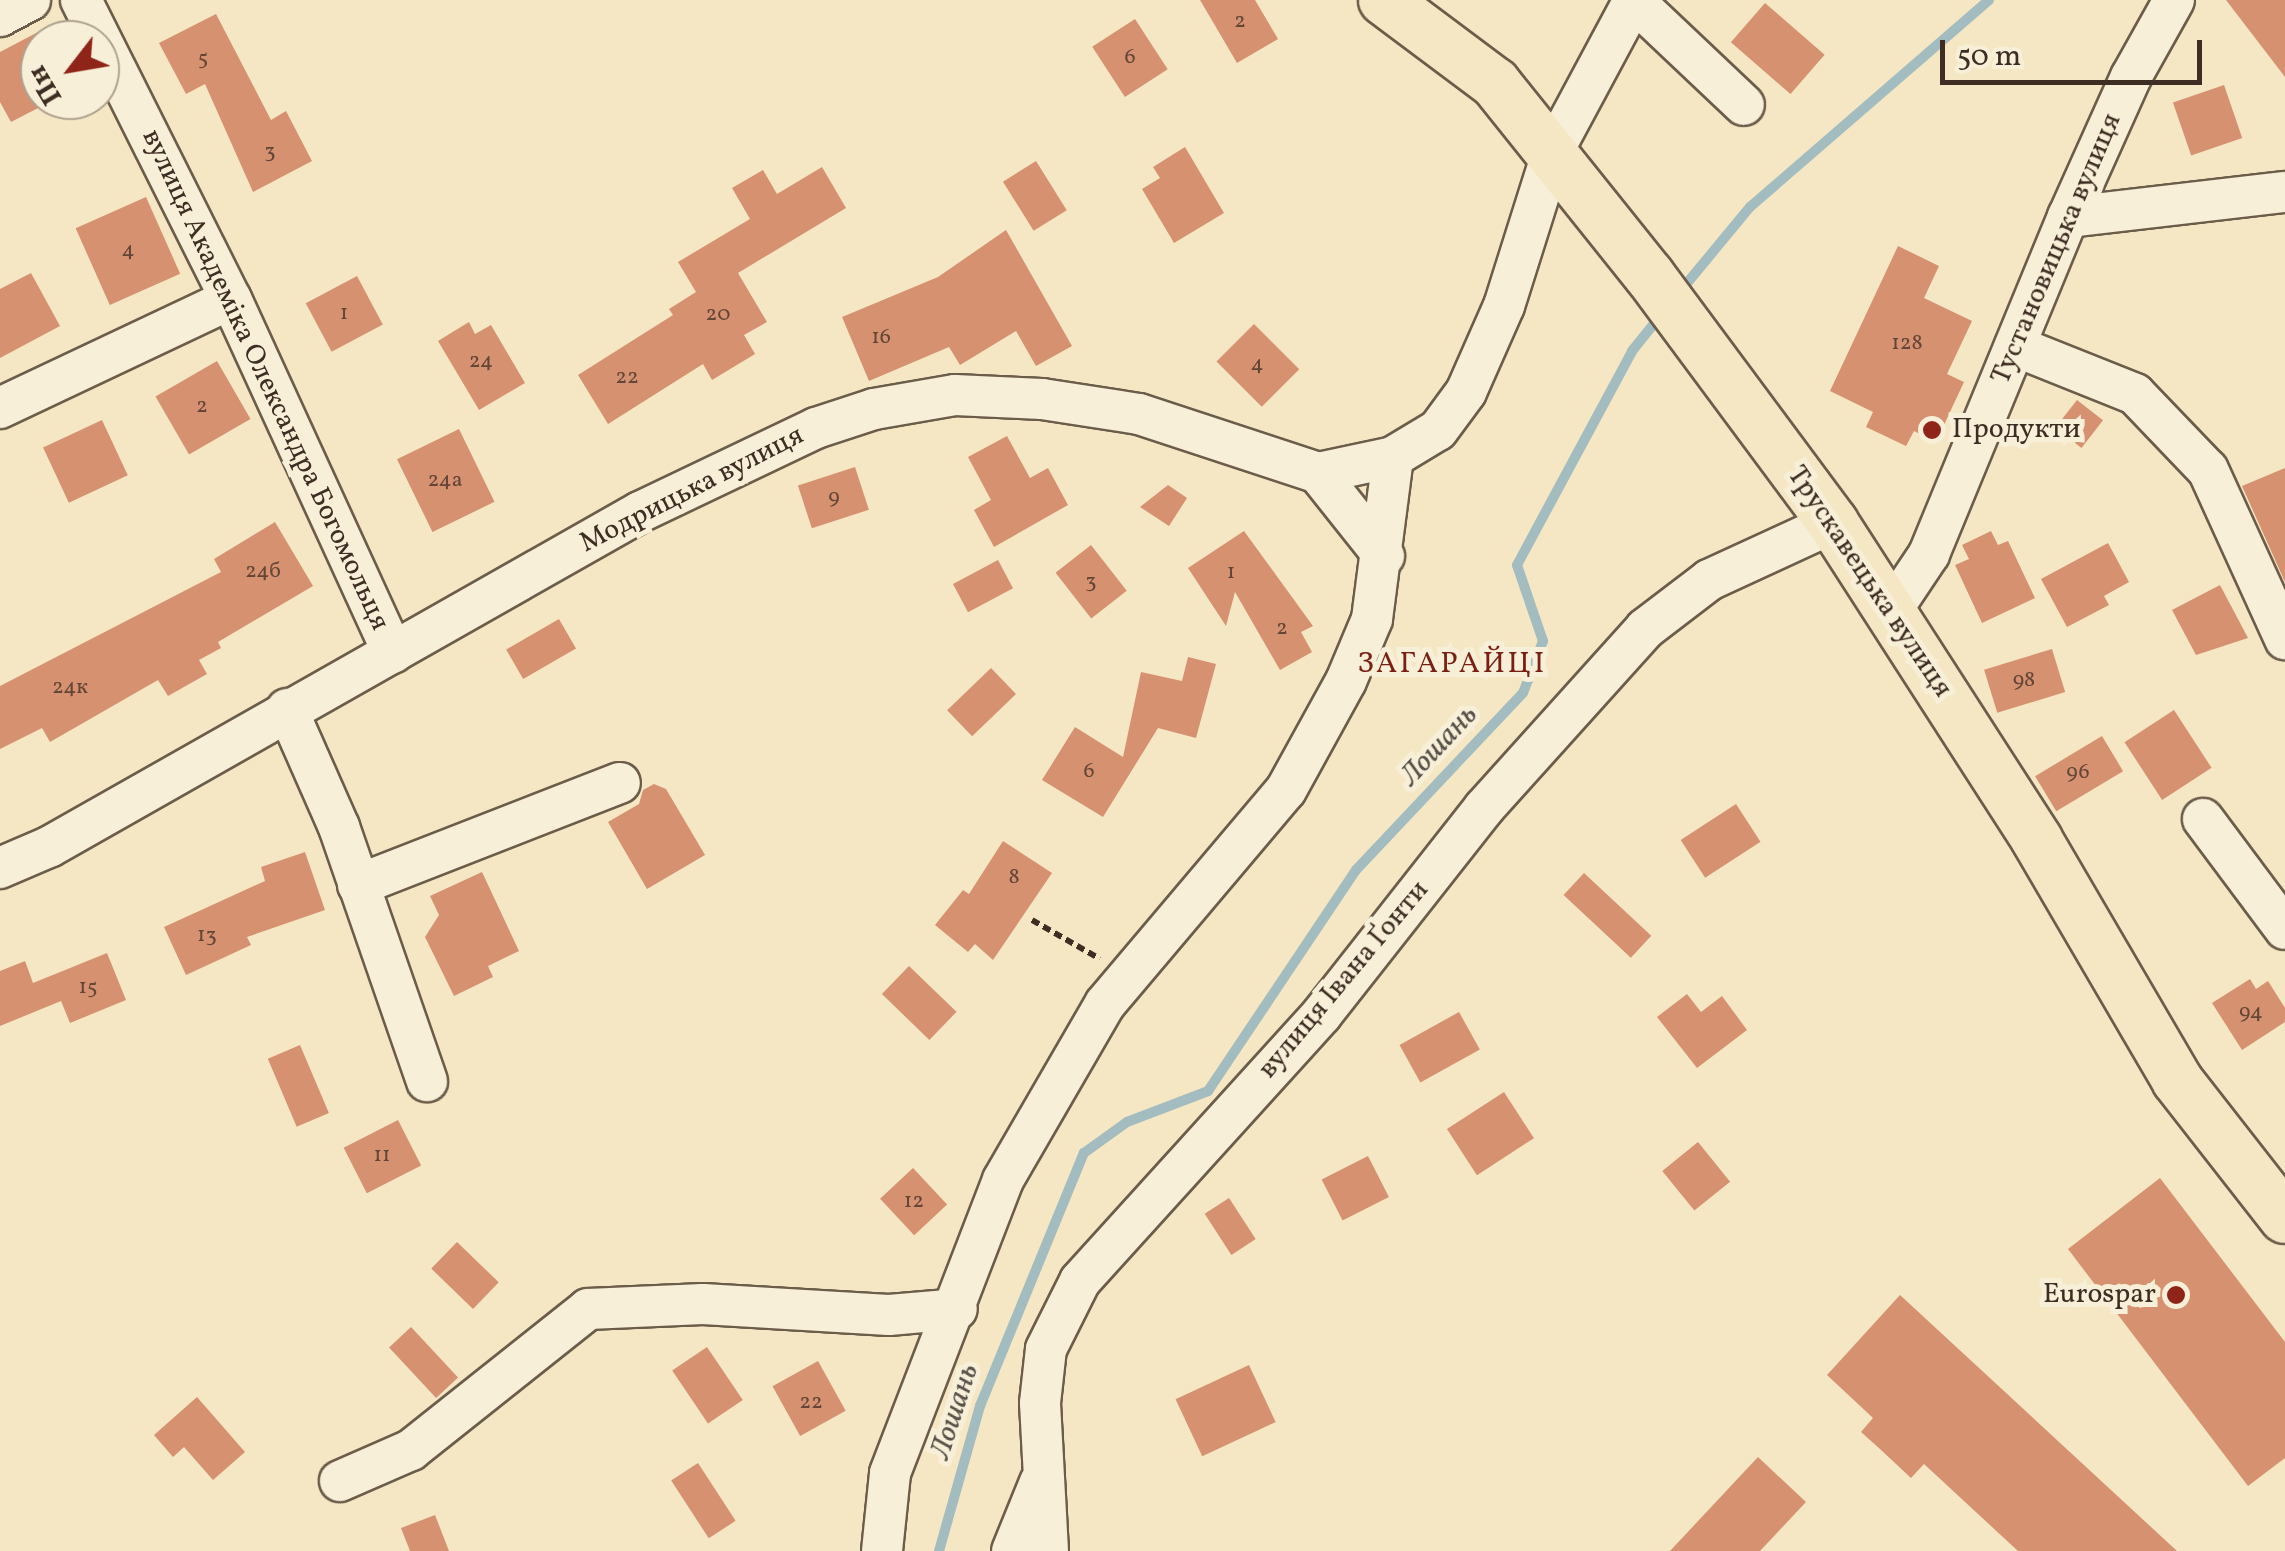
<!DOCTYPE html>
<meta charset="utf-8">
<style>
body{margin:0}
#map{position:relative;width:2285px;height:1551px;overflow:hidden;background:#f5e7c3;font-family:Vollkorn,serif}
div>[style]{position:absolute}
[style*='--x']{left:calc(var(--x)*1px);top:calc(var(--y)*1px);width:calc(var(--w)*1px);rotate:calc(var(--a)*1deg)}
.stream>*{height:10px;margin:-5px;padding:0 5px;transform-origin:5px;border-radius:5px;background:#a3bcbf}
.building>*{inset:0;background:#d69171;transform-origin:0 0}
.path>*{height:6px;margin-top:-3px;transform-origin:0;background:repeating-linear-gradient(90deg,#3e2d22 0 8px,transparent 0 13px)}
.roads{filter:drop-shadow(2px 0 #6c5c4a) drop-shadow(-2px 0 #6c5c4a) drop-shadow(0 2px #6c5c4a) drop-shadow(0 -2px #6c5c4a)}
.minor>*{height:40px;margin:-20px;padding:0 20px;transform-origin:20px;border-radius:20px;background:#f8efd8}
.major>*{height:50px;margin:-25px;padding:0 25px;transform-origin:25px;border-radius:25px;background:#f5e7c3}
.dots>*{width:28px;height:28px;translate:-50% -50%;box-sizing:border-box;border:5px solid #f8efd8;border-radius:50%}
span{translate:-50% -50%;white-space:nowrap;text-align:center;line-height:1.15;-webkit-text-stroke:10px #f8efd8;paint-order:stroke}
.number-label{font-size:22px;color:#644636}
.number-label span{-webkit-text-stroke-width:0}
.street-label{font-size:28px;color:#3e2d22}
.poi-label{font-size:28px;color:#3e2d22}
.left{translate:0 -50%;text-align:left}
.right{translate:-100% -50%;text-align:right}
.neighbourhood-label{font-size:30px;color:#7a1f14;letter-spacing:2.5px}
.water-label{font-size:30px;color:#575149;font-style:italic}
.north{position:absolute;left:20px;top:20px;width:100px;height:100px;box-sizing:border-box;background:#f8efd8;border:2px solid #aea18f;border-radius:50%;rotate:239deg;font-size:28px;font-weight:700;line-height:40px;text-align:center;color:#3e2d22}
.north::after{content:'';display:block;margin:auto;width:35px;height:45px;background:#8f2418;clip-path:polygon(50% 0,100% 100%,50% 72%,0 100%)}
.scale{position:absolute;left:1940px;top:40px;width:262px;height:45px;box-sizing:border-box;border:5px solid #3e2d22;border-top:0;padding-left:12px;font-size:30px;line-height:35px;white-space:nowrap;color:#3e2d22;-webkit-text-stroke:8px #f8efd8;paint-order:stroke}
</style>
<div id="map">
<div class="stream">
<div style="--x:1678;--y:294;--w:113;--a:-50.4"></div>
<div style="--x:1750;--y:207;--w:316;--a:-40.9"></div>
<div style="--x:939;--y:1551;--w:151;--a:-74.2"></div>
<div style="--x:980;--y:1406;--w:274;--a:-67.7"></div>
<div style="--x:1084;--y:1153;--w:53;--a:-35.8"></div>
<div style="--x:1127;--y:1122;--w:87;--a:-20.9"></div>
<div style="--x:1208;--y:1091;--w:266;--a:-56.2"></div>
<div style="--x:1356;--y:870;--w:243;--a:-46.7"></div>
<div style="--x:1523;--y:693;--w:56;--a:-69"></div>
<div style="--x:1543;--y:641;--w:80;--a:-108.9"></div>
<div style="--x:1517;--y:565;--w:243;--a:-61.7"></div>
<div style="--x:1632;--y:351;--w:46;--a:-51.1"></div>
</div>
<div class="building">
<div style="clip-path:polygon(1200px 0,1255px 0,1278px 39px,1237px 63px)"></div>
<div style="clip-path:polygon(2226px 0,2285px 0,2285px 77px)"></div>
<div style="left:1765px;top:3px;width:79px;height:52px;rotate:41deg"></div>
<div style="clip-path:polygon(216px 14px,271px 120px,286px 111px,312px 161px,253px 192px,205px 84px,186px 94px,159px 43px)"></div>
<div style="left:1135px;top:19px;width:60px;height:51px;rotate:57deg"></div>
<div style="clip-path:polygon(40px 31px,40px 107px,11px 122px,0 102px,0 52px)"></div>
<div style="left:2224px;top:85px;width:56px;height:54px;rotate:71deg"></div>
<div style="clip-path:polygon(1185px 147px,1224px 213px,1174px 243px,1142px 189px,1160px 178px,1153px 167px)"></div>
<div style="left:1036px;top:161px;width:58px;height:39px;rotate:58deg"></div>
<div style="clip-path:polygon(822px 167px,846px 208px,738px 273px,767px 322px,744px 335px,755px 354px,712px 380px,703px 364px,608px 424px,578px 375px,673px 315px,669px 309px,696px 292px,678px 262px,750px 219px,732px 188px,763px 170px,777px 194px)"></div>
<div style="left:146px;top:197px;width:84px;height:77px;rotate:66deg"></div>
<div style="clip-path:polygon(1006px 230px,1072px 346px,1036px 366px,1016px 331px,960px 365px,949px 347px,869px 381px,842px 317px,938px 277px)"></div>
<div style="clip-path:polygon(1898px 246px,1939px 266px,1924px 298px,1972px 321px,1947px 374px,1964px 382px,1936px 442px,1914px 431px,1906px 446px,1866px 427px,1873px 412px,1830px 391px)"></div>
<div style="clip-path:polygon(31px 273px,60px 326px,0 358px,0 289px)"></div>
<div style="left:357px;top:276px;width:55px;height:58px;rotate:62deg"></div>
<div style="clip-path:polygon(469px 322px,475px 334px,491px 325px,525px 383px,479px 410px,438px 341px)"></div>
<div style="left:1254px;top:324px;width:64px;height:53px;rotate:45deg"></div>
<div style="left:217px;top:361px;width:67px;height:71px;rotate:60deg"></div>
<div style="left:2077px;top:400px;width:33px;height:35px;rotate:38deg"></div>
<div style="left:102px;top:420px;width:61px;height:65px;rotate:65deg"></div>
<div style="left:459px;top:429px;width:81px;height:69px;rotate:64deg"></div>
<div style="clip-path:polygon(1007px 436px,1030px 478px,1048px 468px,1068px 505px,994px 547px,974px 510px,991px 500px,968px 457px)"></div>
<div style="left:855px;top:467px;width:45px;height:60px;rotate:72deg"></div>
<div style="clip-path:polygon(2285px 468px,2285px 582px,2242px 486px)"></div>
<div style="clip-path:polygon(1168px 485px,1187px 498px,1169px 526px,1140px 507px)"></div>
<div style="clip-path:polygon(275px 522px,313px 586px,218px 642px,221px 648px,199px 660px,207px 674px,168px 696px,158px 680px,50px 742px,42px 728px,0 749px,0 686px,221px 572px,214px 559px)"></div>
<div style="clip-path:polygon(1244px 531px,1313px 626px,1301px 632px,1312px 652px,1280px 670px,1235px 592px,1226px 626px,1188px 568px)"></div>
<div style="clip-path:polygon(1991px 531px,1998px 545px,2008px 541px,2035px 598px,1982px 623px,1955px 565px,1969px 559px,1962px 545px)"></div>
<div style="clip-path:polygon(2108px 543px,2129px 582px,2104px 596px,2109px 605px,2067px 627px,2041px 579px)"></div>
<div style="left:1091px;top:545px;width:58px;height:45px;rotate:52deg"></div>
<div style="left:998px;top:560px;width:32px;height:51px;rotate:62deg"></div>
<div style="clip-path:polygon(2220px 585px,2248px 638px,2196px 655px,2172px 610px)"></div>
<div style="left:559px;top:619px;width:34px;height:61px;rotate:60deg"></div>
<div style="left:2052px;top:649px;width:45px;height:71px;rotate:73deg"></div>
<div style="clip-path:polygon(1188px 657px,1216px 664px,1196px 738px,1158px 728px,1103px 817px,1042px 780px,1075px 727px,1123px 757px,1141px 672px,1182px 681px)"></div>
<div style="left:991px;top:668px;width:36px;height:61px;rotate:46deg"></div>
<div style="left:2174px;top:710px;width:69px;height:59px;rotate:57deg"></div>
<div style="left:2102px;top:736px;width:41px;height:78px;rotate:59deg"></div>
<div style="clip-path:polygon(654px 784px,666px 789px,705px 855px,647px 889px,608px 822px,639px 804px,643px 790px)"></div>
<div style="left:1736px;top:804px;width:45px;height:66px;rotate:57deg"></div>
<div style="clip-path:polygon(1003px 841px,1052px 873px,993px 960px,975px 944px,968px 952px,935px 925px,963px 890px,969px 894px)"></div>
<div style="clip-path:polygon(305px 852px,325px 910px,247px 937px,251px 945px,186px 975px,164px 927px,265px 881px,261px 867px)"></div>
<div style="clip-path:polygon(482px 872px,519px 951px,488px 966px,493px 977px,454px 996px,425px 937px,439px 915px,430px 896px)"></div>
<div style="left:1584px;top:873px;width:92px;height:30px;rotate:43deg"></div>
<div style="clip-path:polygon(107px 953px,126px 1000px,70px 1023px,61px 1001px,0 1026px,0 971px,25px 961px,33px 983px)"></div>
<div style="left:909px;top:966px;width:66px;height:39px;rotate:44deg"></div>
<div style="clip-path:polygon(2250px 979px,2256px 989px,2268px 981px,2285px 1008px,2285px 1022px,2242px 1050px,2212px 1003px)"></div>
<div style="clip-path:polygon(1687px 994px,1701px 1012px,1722px 996px,1747px 1030px,1697px 1068px,1657px 1017px)"></div>
<div style="left:1459px;top:1012px;width:43px;height:68px;rotate:61deg"></div>
<div style="left:300px;top:1045px;width:74px;height:35px;rotate:67deg"></div>
<div style="left:1504px;top:1092px;width:55px;height:68px;rotate:57deg"></div>
<div style="left:398px;top:1120px;width:51px;height:61px;rotate:63deg"></div>
<div style="left:1698px;top:1142px;width:51px;height:46px;rotate:51deg"></div>
<div style="left:1368px;top:1156px;width:46px;height:52px;rotate:63deg"></div>
<div style="left:913px;top:1168px;width:50px;height:45px;rotate:47deg"></div>
<div style="clip-path:polygon(2160px 1178px,2285px 1342px,2285px 1458px,2248px 1486px,2068px 1249px)"></div>
<div style="left:1229px;top:1198px;width:49px;height:29px;rotate:57deg"></div>
<div style="left:457px;top:1242px;width:58px;height:37px;rotate:44deg"></div>
<div style="clip-path:polygon(1900px 1295px,2177px 1551px,2018px 1551px,1924px 1464px,1911px 1478px,1880px 1449px,1861px 1432px,1873px 1418px,1827px 1375px)"></div>
<div style="left:411px;top:1327px;width:69px;height:30px;rotate:47deg"></div>
<div style="left:707px;top:1347px;width:64px;height:42px;rotate:56deg"></div>
<div style="left:818px;top:1361px;width:57px;height:52px;rotate:61deg"></div>
<div style="left:1249px;top:1365px;width:63px;height:81px;rotate:65deg"></div>
<div style="clip-path:polygon(197px 1397px,245px 1452px,213px 1480px,184px 1447px,173px 1457px,154px 1435px)"></div>
<div style="clip-path:polygon(1758px 1457px,1806px 1502px,1760px 1551px,1670px 1551px)"></div>
<div style="left:698px;top:1463px;width:69px;height:32px;rotate:57deg"></div>
<div style="clip-path:polygon(435px 1515px,449px 1551px,410px 1551px,401px 1528px)"></div>
</div>
<div class="path">
<div style="--x:1032;--y:920;--w:78;--a:29.8"></div>
</div>
<div class="roads">
<div class="minor">
<div style="--x:81;--y:0;--w:335;--a:63.4"></div>
<div style="--x:231;--y:299;--w:389;--a:65.4"></div>
<div style="--x:1634;--y:1;--w:151;--a:43.4"></div>
<div style="--x:0;--y:16;--w:34;--a:-28"></div>
<div style="--x:2068;--y:217;--w:218;--a:-6.6"></div>
<div style="--x:2015;--y:346;--w:129;--a:21.8"></div>
<div style="--x:2135;--y:394;--w:105;--a:46.2"></div>
<div style="--x:2208;--y:470;--w:186;--a:65.5"></div>
<div style="--x:0;--y:408;--w:255;--a:-25.3"></div>
<div style="--x:1318;--y:473;--w:106;--a:51.5"></div>
<div style="--x:1893;--y:608;--w:65;--a:-56.3"></div>
<div style="--x:1929;--y:554;--w:365;--a:-67.6"></div>
<div style="--x:2068;--y:217;--w:154;--a:-65.8"></div>
<div style="--x:2131;--y:77;--w:88;--a:-60.8"></div>
<div style="--x:287;--y:709;--w:129;--a:66.2"></div>
<div style="--x:339;--y:827;--w:269;--a:70.9"></div>
<div style="--x:2203;--y:819;--w:137;--a:53.3"></div>
<div style="--x:0;--y:868;--w:53;--a:-23.2"></div>
<div style="--x:49;--y:847;--w:679;--a:-29.55"></div>
<div style="--x:640;--y:512;--w:195;--a:-25.5"></div>
<div style="--x:816;--y:428;--w:61;--a:-18.1"></div>
<div style="--x:874;--y:409;--w:82;--a:-9.8"></div>
<div style="--x:955;--y:395;--w:87;--a:2.6"></div>
<div style="--x:1042;--y:399;--w:98;--a:8.8"></div>
<div style="--x:1139;--y:414;--w:188;--a:18.2"></div>
<div style="--x:1318;--y:473;--w:77;--a:-12"></div>
<div style="--x:1393;--y:457;--w:52;--a:-31"></div>
<div style="--x:1438;--y:430;--w:47;--a:-53.6"></div>
<div style="--x:1466;--y:392;--w:94;--a:-66.2"></div>
<div style="--x:1504;--y:306;--w:163;--a:-72.5"></div>
<div style="--x:1553;--y:151;--w:171;--a:-61.8"></div>
<div style="--x:358;--y:885;--w:281;--a:-21.3"></div>
<div style="--x:340;--y:1481;--w:77;--a:-23.6"></div>
<div style="--x:411;--y:1450;--w:226;--a:-38.5"></div>
<div style="--x:588;--y:1309;--w:115;--a:-2.5"></div>
<div style="--x:703;--y:1304;--w:186;--a:3.4"></div>
<div style="--x:889;--y:1315;--w:68;--a:-5"></div>
<div style="--x:882;--y:1551;--w:78;--a:-84.1"></div>
<div style="--x:890;--y:1473;--w:314;--a:-68.9"></div>
<div style="--x:1003;--y:1180;--w:203;--a:-59.9"></div>
<div style="--x:1105;--y:1004;--w:280;--a:-49.8"></div>
<div style="--x:1286;--y:790;--w:124;--a:-61.2"></div>
<div style="--x:1346;--y:681;--w:67;--a:-67.2"></div>
<div style="--x:1372;--y:619;--w:163;--a:-82.6"></div>
<div style="--x:1012;--y:1551;--w:74;--a:-67.9"></div>
<div style="--x:1048;--y:1551;--w:148;--a:-93.1"></div>
<div style="--x:1040;--y:1403;--w:54;--a:-83.7"></div>
<div style="--x:1046;--y:1349;--w:76;--a:-63.4"></div>
<div style="--x:1080;--y:1281;--w:360;--a:-47.8"></div>
<div style="--x:1322;--y:1014;--w:262;--a:-51.8"></div>
<div style="--x:1484;--y:808;--w:241;--a:-48"></div>
<div style="--x:1645;--y:629;--w:81;--a:-37.4"></div>
<div style="--x:1709;--y:580;--w:136;--a:-24.7"></div>
</div>
<div class="major">
<div style="--x:1384;--y:0;--w:139;--a:36.8"></div>
<div style="--x:1495;--y:83;--w:246;--a:51.3"></div>
<div style="--x:1649;--y:275;--w:309;--a:53.4"></div>
<div style="--x:1833;--y:523;--w:377;--a:57.2"></div>
<div style="--x:2037;--y:840;--w:278;--a:59.7"></div>
<div style="--x:2177;--y:1080;--w:175;--a:52"></div>
</div>
</div>
<div class="dots">
<div style="left:1932px;top:430px;background:#8f2418"></div>
<div style="left:2176px;top:1295px;background:#8f2418"></div>
</div>
<div class="number-label">
<span style="left:1240px;top:22px">2</span>
<span style="left:1130px;top:58px">6</span>
<span style="left:203px;top:59px">5</span>
<span style="left:270px;top:152px">3</span>
<span style="left:128px;top:251px">4</span>
<span style="left:344px;top:314px">1</span>
<span style="left:718px;top:315px">20</span>
<span style="left:881px;top:338px">16</span>
<span style="left:1907px;top:344px">128</span>
<span style="left:481px;top:362px">24</span>
<span style="left:1257px;top:365px">4</span>
<span style="left:627px;top:378px">22</span>
<span style="left:202px;top:407px">2</span>
<span style="left:445px;top:481px">24а</span>
<span style="left:834px;top:498px">9</span>
<span style="left:263px;top:572px">24б</span>
<span style="left:1231px;top:573px">1</span>
<span style="left:1091px;top:582px">3</span>
<span style="left:1282px;top:629px">2</span>
<span style="left:2024px;top:681px">98</span>
<span style="left:70px;top:688px">24к</span>
<span style="left:1089px;top:772px">6</span>
<span style="left:2078px;top:773px">96</span>
<span style="left:1014px;top:878px">8</span>
<span style="left:207px;top:936px">13</span>
<span style="left:88px;top:988px">15</span>
<span style="left:2251px;top:1013px">94</span>
<span style="left:382px;top:1156px">11</span>
<span style="left:914px;top:1202px">12</span>
<span style="left:811px;top:1403px">22</span>
</div>
<div class="street-label">
<span style="left:2057px;top:249px;rotate:-67deg">Тустановицька вулиця</span>
<span style="left:265px;top:380px;rotate:65deg">вулиця Академіка Олександра Богомольця</span>
<span style="left:692px;top:490px;rotate:-27deg">Модрицька вулиця</span>
<span style="left:1869px;top:582px;rotate:56deg">Трускавецька вулиця</span>
<span style="left:1344px;top:980px;rotate:-50deg">вулиця Івана Ґонти</span>
</div>
<div class="poi-label">
<span class="left" style="left:1952px;top:430px">Продукти</span>
<span class="right" style="left:2156px;top:1295px">Eurospar</span>
</div>
<div class="neighbourhood-label">
<span style="left:1452px;top:664px">ЗАГАРАЙЦІ</span>
</div>
<div class="water-label">
<span style="left:1439px;top:746px;rotate:-47deg">Лошань</span>
<span style="left:955px;top:1412px;rotate:-72deg">Лошань</span>
</div>
<div class="north">Пн</div>
<div class="scale">50 m</div>
</div>
